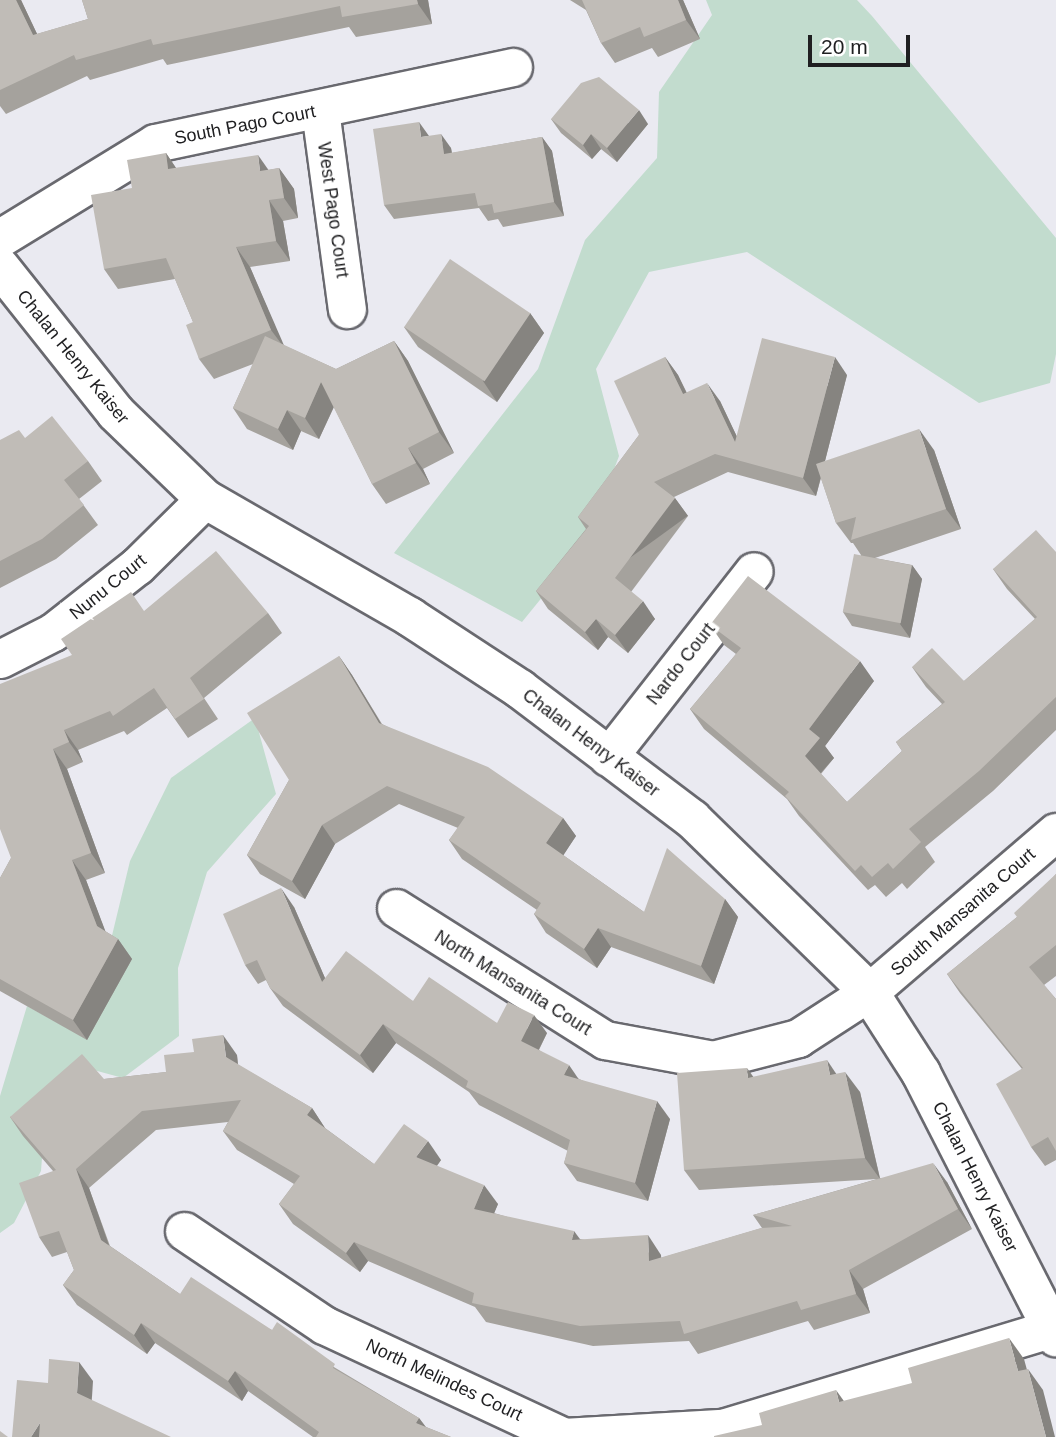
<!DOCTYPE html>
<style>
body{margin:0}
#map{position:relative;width:1056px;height:1437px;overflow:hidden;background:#eaeaf1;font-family:Helvetica,sans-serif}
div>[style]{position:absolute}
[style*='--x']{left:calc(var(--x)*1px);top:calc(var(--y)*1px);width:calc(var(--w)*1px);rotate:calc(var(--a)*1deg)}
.green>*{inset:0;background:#c2dcce}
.roads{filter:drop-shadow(2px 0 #69696f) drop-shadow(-2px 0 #69696f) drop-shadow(0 2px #69696f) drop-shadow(0 -2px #69696f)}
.street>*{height:37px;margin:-18.5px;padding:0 18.5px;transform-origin:18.5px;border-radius:18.5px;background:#fff}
.secondary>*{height:38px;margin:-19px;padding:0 19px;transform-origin:19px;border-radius:19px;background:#fff}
.wall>*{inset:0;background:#a5a29d}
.shaded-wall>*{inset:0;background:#868480;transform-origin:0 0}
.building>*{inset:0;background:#c0bcb7;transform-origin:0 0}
span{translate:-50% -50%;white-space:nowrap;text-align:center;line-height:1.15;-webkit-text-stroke:7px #fff;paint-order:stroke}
.street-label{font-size:18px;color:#1f1f21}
.scale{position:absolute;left:808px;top:35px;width:102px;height:32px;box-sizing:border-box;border:4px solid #1f1f21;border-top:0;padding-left:9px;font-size:21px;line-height:24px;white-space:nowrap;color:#1f1f21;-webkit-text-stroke:5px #fff;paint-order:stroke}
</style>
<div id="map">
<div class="green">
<div style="clip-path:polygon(706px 0,857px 0,872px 16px,1056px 238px,1056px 354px,1050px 383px,979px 403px,747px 252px,649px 272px,596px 369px,619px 456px,587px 542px,522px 622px,394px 553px,538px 369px,585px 240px,657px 158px,659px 92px,712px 15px)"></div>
<div style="clip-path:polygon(255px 718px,276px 794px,207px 872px,178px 968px,179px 1036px,123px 1078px,90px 1069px,46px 1105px,41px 1171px,14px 1223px,0 1233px,0 1096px,27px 1006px,87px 1039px,130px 861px,171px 778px)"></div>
</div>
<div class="roads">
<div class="street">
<div style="--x:320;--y:110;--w:201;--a:82.3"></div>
<div style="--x:0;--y:238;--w:182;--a:-31.5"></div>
<div style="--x:155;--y:143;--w:366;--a:-12"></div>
<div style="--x:0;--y:659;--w:59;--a:-27"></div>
<div style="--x:53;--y:632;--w:107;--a:-38.2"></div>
<div style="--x:137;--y:566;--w:95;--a:-44.6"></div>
<div style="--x:608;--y:757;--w:236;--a:-51.9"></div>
<div style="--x:396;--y:908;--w:247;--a:32.3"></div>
<div style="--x:605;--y:1040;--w:110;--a:10.5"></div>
<div style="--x:713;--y:1060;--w:88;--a:-14.5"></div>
<div style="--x:798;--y:1038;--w:85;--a:-32.9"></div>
<div style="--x:869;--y:992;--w:246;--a:-40.6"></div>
<div style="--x:184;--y:1231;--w:169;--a:33.9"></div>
<div style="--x:324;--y:1325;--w:265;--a:25"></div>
<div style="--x:564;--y:1437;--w:158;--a:-3.3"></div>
<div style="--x:722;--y:1428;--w:349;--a:-16.8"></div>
</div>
<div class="secondary">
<div style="--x:0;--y:267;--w:186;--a:51.5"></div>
<div style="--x:116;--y:413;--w:124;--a:44"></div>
<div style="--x:205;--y:499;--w:237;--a:29.9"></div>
<div style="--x:410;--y:617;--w:131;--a:33.2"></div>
<div style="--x:520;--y:689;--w:216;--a:37.1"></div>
<div style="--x:692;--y:819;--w:248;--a:44.3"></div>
<div style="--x:869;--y:992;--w:96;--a:57.3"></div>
<div style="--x:921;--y:1073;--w:297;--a:62.9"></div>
</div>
</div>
<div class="wall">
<div style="clip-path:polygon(0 0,21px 0,37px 34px,88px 19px,82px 0,428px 0,432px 24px,356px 37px,349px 27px,167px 65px,163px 59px,90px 80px,87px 76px,6px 114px,0 106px)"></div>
<div style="clip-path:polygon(570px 0,683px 0,700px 39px,658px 57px,652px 48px,615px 63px,601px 43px,586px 10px)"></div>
<div style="clip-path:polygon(551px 119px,648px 124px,617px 162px,601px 149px,592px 159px,561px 133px)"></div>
<div style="clip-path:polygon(429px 136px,451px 148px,452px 153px,542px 137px,552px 151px,564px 216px,503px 227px,498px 219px,488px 221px,479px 208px,394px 219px,384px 205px)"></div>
<div style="clip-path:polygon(166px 153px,176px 168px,269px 170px,279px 168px,294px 189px,298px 218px,283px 221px,290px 261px,250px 267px,283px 345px,336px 369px,394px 341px,408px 361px,454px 453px,423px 469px,430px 484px,386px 504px,372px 484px,334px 407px,319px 439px,301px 431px,293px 450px,247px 429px,233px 408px,253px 364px,214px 379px,199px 359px,193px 322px,175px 279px,118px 289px,104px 269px,132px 188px)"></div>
<div style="clip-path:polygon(530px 313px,544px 333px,497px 402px,418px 347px,404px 327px)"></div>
<div style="clip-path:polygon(665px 357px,678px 375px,687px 393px,720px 401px,737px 437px,847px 375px,825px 461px,934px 450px,961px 529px,875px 558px,912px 565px,922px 579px,910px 638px,852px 626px,843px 612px,861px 555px,853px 543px,851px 543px,836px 523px,821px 478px,816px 496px,728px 472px,674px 497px,688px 516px,631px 592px,655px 619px,628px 653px,608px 637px,598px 650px,548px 609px,536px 591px,586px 529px,578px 517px,639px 435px)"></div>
<div style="clip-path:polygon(25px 438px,88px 461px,102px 481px,79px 499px,98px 525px,56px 559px,0 588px,0 440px)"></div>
<div style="clip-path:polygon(1056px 552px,1056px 730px,993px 791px,925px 847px,935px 862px,907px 889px,902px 883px,886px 897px,875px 885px,868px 890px,799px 816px,787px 799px,704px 729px,690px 709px,736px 654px,724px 645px,710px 625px,874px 681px,825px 746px,834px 758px,821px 774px,847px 802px,902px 751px,896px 742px,942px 704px,926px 687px,912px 667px,964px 681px,1035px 619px,1007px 589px,993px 569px)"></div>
<div style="clip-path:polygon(145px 611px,268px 613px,282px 633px,204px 698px,218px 719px,188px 738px,167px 708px,127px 735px,124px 731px,78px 750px,83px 762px,67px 769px,105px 873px,86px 880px,105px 931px,118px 939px,132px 959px,87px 1040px,0 991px,0 878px,11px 858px,72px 655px)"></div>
<div style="clip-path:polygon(339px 656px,352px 675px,382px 724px,563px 818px,576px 836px,563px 855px,644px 912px,725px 899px,738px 917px,714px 984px,611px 947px,597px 968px,546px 933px,534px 914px,537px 910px,462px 859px,449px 840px,458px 828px,399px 804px,335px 844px,305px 899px,260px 874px,247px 855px,289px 780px)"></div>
<div style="clip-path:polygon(1056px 874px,1056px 976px,1044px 985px,1056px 999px,1056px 1160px,1045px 1166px,1031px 1147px,1022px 1069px,960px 993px,947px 974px,1017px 917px)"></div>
<div style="clip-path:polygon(294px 907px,325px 978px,497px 1023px,547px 1033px,539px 1050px,579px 1079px,670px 1119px,648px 1201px,577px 1181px,564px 1163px,568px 1151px,479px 1105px,469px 1092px,396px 1043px,373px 1073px,283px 1006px,270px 988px,266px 980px,258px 984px,245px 965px)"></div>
<div style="clip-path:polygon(237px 1055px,238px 1065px,312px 1108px,325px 1128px,374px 1164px,441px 1160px,437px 1166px,498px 1204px,494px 1213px,580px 1239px,661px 1255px,661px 1258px,762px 1228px,753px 1215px,877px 1179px,699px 1190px,684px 1170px,753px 1077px,836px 1074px,860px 1092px,880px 1178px,947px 1182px,972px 1229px,863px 1289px,870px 1313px,814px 1330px,808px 1321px,698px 1354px,689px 1341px,593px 1346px,486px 1322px,475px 1307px,368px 1261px,360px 1272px,293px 1224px,279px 1204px,294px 1184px,237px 1150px,223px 1131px,228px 1122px,156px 1130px,89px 1188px,110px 1246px,180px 1294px,272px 1330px,419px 1418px,426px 1427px,451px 1437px,313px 1437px,248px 1391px,242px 1401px,155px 1343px,147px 1354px,77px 1305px,63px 1285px,74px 1270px,67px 1252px,52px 1257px,39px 1237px,53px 1171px,23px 1136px,10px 1117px,104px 1079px,166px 1072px)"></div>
</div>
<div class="shaded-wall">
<div style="clip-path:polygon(16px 0,21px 0,47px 55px,33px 35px)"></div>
<div style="clip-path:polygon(417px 0,428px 0,432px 24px,418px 4px)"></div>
<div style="clip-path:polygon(678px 0,683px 0,700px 39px,686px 20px)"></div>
<div style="clip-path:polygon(639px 110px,648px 124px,617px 162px,607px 148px)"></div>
<div style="clip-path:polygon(419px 122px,429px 136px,421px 137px)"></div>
<div style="clip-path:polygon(441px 134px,451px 148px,454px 168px,444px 154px)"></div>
<div style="clip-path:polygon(591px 134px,601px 149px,592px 159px,583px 145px)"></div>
<div style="clip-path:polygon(542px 137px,552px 151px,564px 216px,554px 202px)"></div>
<div style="clip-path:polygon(166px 153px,180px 174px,168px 169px)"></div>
<div style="clip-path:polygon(258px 155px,272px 175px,260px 171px)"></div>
<div style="clip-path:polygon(279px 168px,294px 189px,298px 218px,284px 198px)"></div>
<div style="clip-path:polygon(269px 200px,283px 221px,290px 261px,276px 241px)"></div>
<div style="clip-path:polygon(236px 247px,250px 267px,286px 350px,271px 330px)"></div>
<div style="clip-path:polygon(530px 313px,544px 333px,497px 402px,483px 381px)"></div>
<div style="clip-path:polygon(394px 341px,408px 361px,454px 453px,439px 432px)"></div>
<div style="clip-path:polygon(665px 357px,678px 375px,696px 413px,683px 394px)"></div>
<div style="clip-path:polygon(835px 357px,847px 375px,816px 496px,803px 478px)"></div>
<div style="clip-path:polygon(321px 382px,336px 402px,319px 439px,305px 418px)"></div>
<div style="clip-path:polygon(707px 383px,720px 401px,748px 460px,735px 442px)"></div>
<div style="clip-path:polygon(287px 410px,301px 431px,293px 450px,278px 429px)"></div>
<div style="clip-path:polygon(919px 429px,934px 450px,961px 529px,946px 509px)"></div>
<div style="clip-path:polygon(408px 448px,423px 469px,430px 484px,416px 463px)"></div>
<div style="left:675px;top:498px;width:22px;height:100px;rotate:54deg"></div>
<div style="clip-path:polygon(912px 565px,922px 579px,910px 638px,900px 624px)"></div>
<div style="clip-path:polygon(643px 601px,655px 619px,628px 653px,615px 635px)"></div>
<div style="clip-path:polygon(596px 619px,608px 637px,598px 650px,585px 632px)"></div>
<div style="clip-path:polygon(339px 656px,352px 675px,392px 742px,379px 723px)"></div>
<div style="clip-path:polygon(860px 661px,874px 681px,825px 746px,834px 758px,818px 776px,805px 756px,809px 729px)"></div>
<div style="clip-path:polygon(64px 730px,78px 750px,83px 762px,69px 742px)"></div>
<div style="clip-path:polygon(53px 749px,67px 769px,105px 873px,91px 853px)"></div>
<div style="clip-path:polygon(563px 818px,576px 836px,559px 862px,546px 843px)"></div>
<div style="clip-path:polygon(322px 825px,335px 844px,305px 899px,292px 881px)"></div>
<div style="clip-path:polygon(72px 860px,86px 880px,111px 946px,97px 926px)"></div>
<div style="clip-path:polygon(281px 888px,294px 907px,335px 1001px,322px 982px)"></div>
<div style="clip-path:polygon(725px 899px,738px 917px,714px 984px,701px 966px)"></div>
<div style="clip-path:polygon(598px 928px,611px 947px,597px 968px,584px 949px)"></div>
<div style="clip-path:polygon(118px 939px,132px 959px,87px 1040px,73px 1020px)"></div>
<div style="clip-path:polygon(534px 1015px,547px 1033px,534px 1059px,521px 1041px)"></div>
<div style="clip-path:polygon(383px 1024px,396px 1043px,373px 1073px,360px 1055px)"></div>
<div style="clip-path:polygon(223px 1035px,237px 1055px,239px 1077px,226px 1057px)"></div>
<div style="clip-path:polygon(827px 1060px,841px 1081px,830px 1075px)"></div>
<div style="clip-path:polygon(569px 1065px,582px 1084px,564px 1075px)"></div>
<div style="clip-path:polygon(747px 1068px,762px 1089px,748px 1078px)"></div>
<div style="clip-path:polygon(845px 1072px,860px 1092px,880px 1179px,865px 1158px)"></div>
<div style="clip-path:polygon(657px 1101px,670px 1119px,648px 1201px,635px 1183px)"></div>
<div style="clip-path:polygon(312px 1108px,325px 1128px,307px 1115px)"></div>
<div style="clip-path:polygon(428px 1141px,441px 1160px,429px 1176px,416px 1157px)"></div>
<div style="clip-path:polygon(933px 1163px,947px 1182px,972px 1229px,958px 1209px)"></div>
<div style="clip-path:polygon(76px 1169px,89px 1188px,114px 1260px,101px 1240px)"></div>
<div style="clip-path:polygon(484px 1185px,498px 1204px,488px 1228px,474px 1209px)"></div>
<div style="clip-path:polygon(574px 1231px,588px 1250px,572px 1240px)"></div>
<div style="clip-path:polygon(648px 1235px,661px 1255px,663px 1281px,649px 1261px)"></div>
<div style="clip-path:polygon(354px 1242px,368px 1261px,360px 1272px,346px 1253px)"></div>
<div style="clip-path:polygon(849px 1270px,863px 1289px,870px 1313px,856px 1294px)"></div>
<div style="clip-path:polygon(141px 1323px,155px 1343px,147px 1354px,134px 1335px)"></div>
<div style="clip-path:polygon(1009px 1338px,1024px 1359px,1033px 1392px,1018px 1371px)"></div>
<div style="clip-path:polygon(79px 1362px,93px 1381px,91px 1412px,77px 1393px)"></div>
<div style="clip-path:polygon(1028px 1369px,1043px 1390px,1055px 1437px,1046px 1437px)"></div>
<div style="clip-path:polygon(235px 1371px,248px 1391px,242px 1401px,228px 1381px)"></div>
<div style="clip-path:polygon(836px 1390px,851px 1411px,839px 1402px)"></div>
<div style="clip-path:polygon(419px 1418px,433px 1437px,416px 1423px)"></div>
<div style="clip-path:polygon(40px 1423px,50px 1437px,31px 1437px)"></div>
</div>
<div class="building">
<div style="clip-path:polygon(0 0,16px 0,33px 35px,88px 19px,82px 0,417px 0,418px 4px,342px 17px,340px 6px,153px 45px,151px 39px,76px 60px,74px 55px,0 90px)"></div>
<div style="clip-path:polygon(582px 0,678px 0,686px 20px,644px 37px,640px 27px,601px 43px)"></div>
<div style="clip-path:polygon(599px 77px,639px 110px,607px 148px,591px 134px,583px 145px,551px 119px,581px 83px)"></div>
<div style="clip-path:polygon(419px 122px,421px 137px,441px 134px,444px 154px,542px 137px,554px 202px,494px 213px,492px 204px,478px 206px,475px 193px,384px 205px,373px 129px)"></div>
<div style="clip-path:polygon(166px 153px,168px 169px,258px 155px,260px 171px,279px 168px,284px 198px,269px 200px,276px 241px,236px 247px,271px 330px,199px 359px,186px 325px,193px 322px,166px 258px,104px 269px,91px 195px,132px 188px,127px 160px)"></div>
<div style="left:450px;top:259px;width:97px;height:82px;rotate:34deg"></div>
<div style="clip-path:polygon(265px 336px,336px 369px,394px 341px,439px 432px,408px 448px,416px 463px,372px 484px,321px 382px,305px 418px,287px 410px,278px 429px,233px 408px)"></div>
<div style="clip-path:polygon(762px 338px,835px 357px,803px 478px,715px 454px,654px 482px,675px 498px,615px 578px,643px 601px,615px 635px,596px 619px,585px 632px,536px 591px,589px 526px,578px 517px,639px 435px,614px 381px,665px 357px,683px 394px,707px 383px,735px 442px)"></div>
<div style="clip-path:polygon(52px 416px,88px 461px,64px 480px,84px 505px,42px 539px,0 561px,0 440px,19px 430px,25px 438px)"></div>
<div style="clip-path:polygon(919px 429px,946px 509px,851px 540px,856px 517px,836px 523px,816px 464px)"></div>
<div style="clip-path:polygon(1036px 530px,1056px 552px,1056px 697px,979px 771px,909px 829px,921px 842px,893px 869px,888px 863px,872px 877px,861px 865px,855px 871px,785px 796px,789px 792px,690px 709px,741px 648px,710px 625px,748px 576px,860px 661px,809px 729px,820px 738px,805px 756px,847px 802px,902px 751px,896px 742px,945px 702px,912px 667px,932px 648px,964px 681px,1037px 617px,993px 569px)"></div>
<div style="clip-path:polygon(216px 551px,268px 613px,190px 678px,204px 699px,175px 719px,154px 688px,113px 716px,110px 711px,64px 730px,69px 742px,53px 749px,91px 853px,72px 860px,97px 926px,118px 939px,73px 1020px,0 979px,0 878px,11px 858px,0 829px,0 684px,72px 655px,61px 639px,131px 592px,144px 611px)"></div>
<div style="left:854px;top:554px;width:59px;height:59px;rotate:11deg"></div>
<div style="clip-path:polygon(339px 656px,379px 723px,488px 767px,563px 818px,546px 843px,644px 912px,667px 848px,725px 899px,701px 966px,598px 928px,584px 949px,534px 914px,541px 903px,449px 840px,465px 817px,387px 786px,322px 825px,292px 881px,247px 855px,289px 780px,247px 713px)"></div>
<div style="clip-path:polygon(1056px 874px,1056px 945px,1029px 967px,1056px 999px,1056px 1151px,1048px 1137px,1031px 1147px,996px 1084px,1023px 1068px,947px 974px,1017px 917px,1014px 913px)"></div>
<div style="clip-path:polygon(281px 888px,322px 982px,346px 951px,413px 1001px,429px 977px,497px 1023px,508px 1002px,534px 1015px,521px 1041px,569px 1065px,564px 1075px,657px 1101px,635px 1183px,564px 1163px,570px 1140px,466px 1087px,468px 1081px,383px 1024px,360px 1055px,270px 988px,257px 960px,245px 965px,223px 914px)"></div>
<div style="clip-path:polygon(223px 1035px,226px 1057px,312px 1108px,307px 1115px,374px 1164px,404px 1124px,428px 1141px,416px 1157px,484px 1185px,474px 1209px,574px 1231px,572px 1240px,648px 1235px,649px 1261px,761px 1228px,792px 1226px,753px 1215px,933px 1163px,958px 1209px,849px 1270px,856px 1294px,801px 1310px,797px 1301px,684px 1334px,680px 1321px,580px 1326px,472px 1303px,474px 1293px,354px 1242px,346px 1253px,279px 1204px,300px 1176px,223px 1131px,241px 1100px,142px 1111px,76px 1169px,101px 1240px,180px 1294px,191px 1277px,272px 1330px,277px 1322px,335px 1364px,333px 1368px,419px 1418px,416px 1423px,451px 1437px,316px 1437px,319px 1432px,235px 1371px,228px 1381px,141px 1323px,134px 1335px,63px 1285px,74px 1270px,59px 1231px,39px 1237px,19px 1183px,56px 1170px,10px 1117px,82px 1054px,104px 1079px,166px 1072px,164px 1055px,194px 1052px,192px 1039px)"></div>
<div style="clip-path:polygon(827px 1060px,830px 1075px,845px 1072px,865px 1158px,684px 1170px,677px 1073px,747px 1068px,748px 1078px)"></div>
<div style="clip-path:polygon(1009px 1338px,1018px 1371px,1028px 1369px,1046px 1437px,714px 1437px,714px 1436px,762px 1425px,759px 1413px,836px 1390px,839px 1402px,912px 1383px,908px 1368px)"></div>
<div style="clip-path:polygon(49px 1359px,79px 1362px,77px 1393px,171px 1437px,39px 1437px,40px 1423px,31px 1437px,12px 1437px,17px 1380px,48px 1383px)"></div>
<div style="clip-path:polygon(0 1431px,8px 1437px,0 1437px)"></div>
</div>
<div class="street-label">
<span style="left:245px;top:125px;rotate:-11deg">South Pago Court</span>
<span style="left:333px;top:210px;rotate:82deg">West Pago Court</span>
<span style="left:73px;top:357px;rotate:51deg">Chalan Henry Kaiser</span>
<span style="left:108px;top:587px;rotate:-39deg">Nunu Court</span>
<span style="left:681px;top:664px;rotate:-52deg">Nardo Court</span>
<span style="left:591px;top:743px;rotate:37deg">Chalan Henry Kaiser</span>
<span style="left:963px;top:912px;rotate:-41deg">South Mansanita Court</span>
<span style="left:513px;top:983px;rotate:32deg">North Mansanita Court</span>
<span style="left:975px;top:1177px;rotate:63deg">Chalan Henry Kaiser</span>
<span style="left:444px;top:1380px;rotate:25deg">North Melindes Court</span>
</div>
<div class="scale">20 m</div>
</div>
